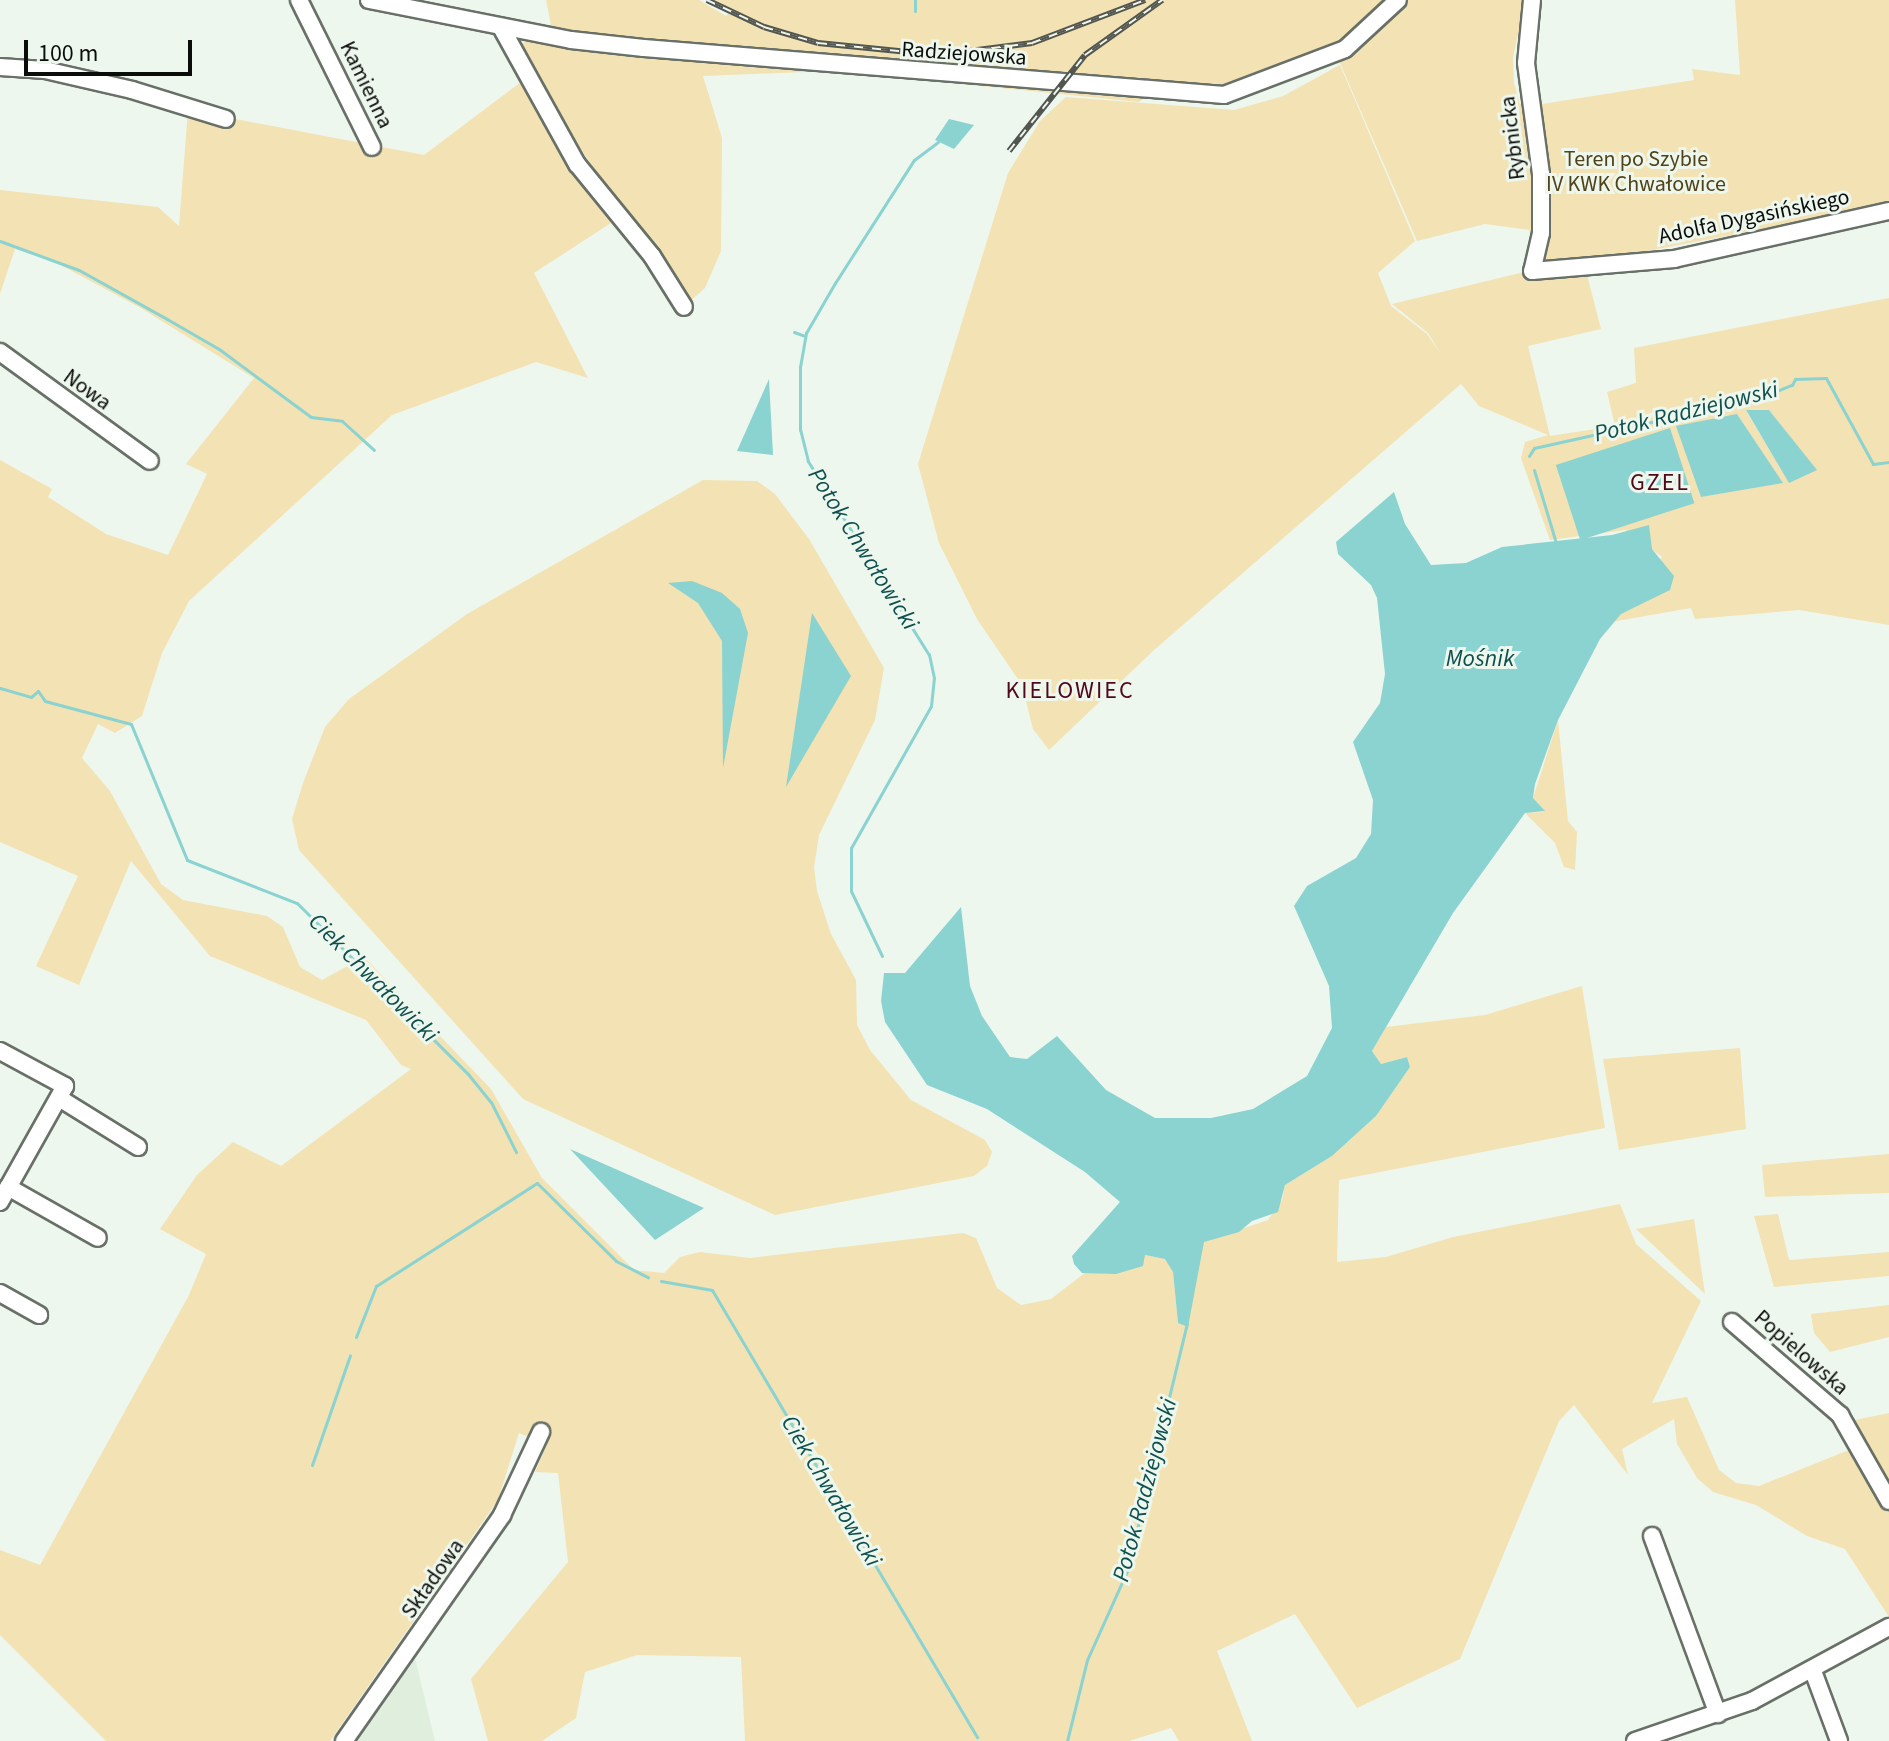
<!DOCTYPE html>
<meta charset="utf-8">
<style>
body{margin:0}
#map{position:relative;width:1889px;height:1741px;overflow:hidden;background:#eef7ed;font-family:"Source Sans 3",sans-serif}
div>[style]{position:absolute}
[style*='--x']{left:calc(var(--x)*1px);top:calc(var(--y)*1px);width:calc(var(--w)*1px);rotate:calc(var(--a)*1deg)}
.built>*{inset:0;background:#dfeedd}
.green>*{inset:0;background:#f3e2b3}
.water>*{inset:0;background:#8ad3d1;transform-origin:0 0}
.stream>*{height:3px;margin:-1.5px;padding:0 1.5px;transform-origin:1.5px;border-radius:1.5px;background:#8ad3d1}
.roads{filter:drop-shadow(2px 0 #687067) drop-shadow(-2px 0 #687067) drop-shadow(0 2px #687067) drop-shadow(0 -2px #687067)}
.minor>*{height:16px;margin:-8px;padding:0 8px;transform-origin:8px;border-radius:8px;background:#fff}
.rail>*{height:6px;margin-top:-3px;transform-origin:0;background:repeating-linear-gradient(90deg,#eef7ed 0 9px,#525651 0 18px);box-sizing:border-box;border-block:2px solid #525651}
span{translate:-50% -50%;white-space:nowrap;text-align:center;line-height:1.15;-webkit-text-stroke:6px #eef7ed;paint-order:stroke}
.street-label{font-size:22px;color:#0b0d0a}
.park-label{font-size:22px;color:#514319}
.water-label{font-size:24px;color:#0f504f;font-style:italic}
.neighbourhood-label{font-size:24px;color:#4f091b;letter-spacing:2px}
.scale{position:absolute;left:24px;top:40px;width:168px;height:36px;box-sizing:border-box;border:4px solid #0b0d0a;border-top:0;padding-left:10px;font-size:24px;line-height:28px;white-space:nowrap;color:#0b0d0a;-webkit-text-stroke:6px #eef7ed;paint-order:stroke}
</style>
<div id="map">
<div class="built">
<div style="clip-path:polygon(414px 1654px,435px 1741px,350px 1741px)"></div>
</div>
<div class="green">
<div style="clip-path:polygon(546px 0,699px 0,726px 16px,731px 10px,715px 0,1385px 0,1363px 24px,1329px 46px,1229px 84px,1161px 85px,1139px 102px,831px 71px,703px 76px,722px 138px,721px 251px,705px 288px,688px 303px,575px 141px,521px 44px,552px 30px)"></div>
<div style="clip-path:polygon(evenodd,1405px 0,1525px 0,1513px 58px,1514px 83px,1520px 104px,1536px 105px,1694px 80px,1692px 69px,1740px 75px,1735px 0,1889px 0,1889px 205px,1584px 263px,1601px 329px,1528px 346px,1550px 436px,1615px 426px,1607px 392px,1636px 383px,1634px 348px,1889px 298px,1889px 625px,1799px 610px,1695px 619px,1691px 608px,1611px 622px,1662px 557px,1626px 530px,1550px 540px,1521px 458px,1525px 442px,1548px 435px,1479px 406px,1461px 384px,1154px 650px,1049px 750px,1033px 729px,1022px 685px,977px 619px,939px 543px,918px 464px,1008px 173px,1040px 121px,1066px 97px,1234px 110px,1283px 96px,1340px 65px,1415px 241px,1378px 273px,1391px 306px,1427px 334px,1442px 356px,1428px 333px,1392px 304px,1524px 272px,1533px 247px,1529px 230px,1485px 224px,1417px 241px,1340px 63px,1405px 0,1769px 410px,1816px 470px,1789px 482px,1746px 411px,1769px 410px,1405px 0,1737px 414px,1782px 482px,1701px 497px,1737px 414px)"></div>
<div style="clip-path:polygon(521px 82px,611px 223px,534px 273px,588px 378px,536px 362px,392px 415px,189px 601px,162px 653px,142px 716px,115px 733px,98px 724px,82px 758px,110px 791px,161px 884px,183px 900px,267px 916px,283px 927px,300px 967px,322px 980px,364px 957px,491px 1089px,542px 1178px,634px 1270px,664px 1273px,680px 1257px,700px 1252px,750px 1258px,963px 1233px,976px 1238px,997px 1288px,1021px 1305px,1051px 1299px,1090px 1269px,1107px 1274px,1133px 1267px,1144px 1255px,1166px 1259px,1173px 1272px,1178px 1323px,1203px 1242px,1268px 1220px,1282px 1200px,1285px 1185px,1332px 1156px,1376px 1116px,1410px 1067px,1407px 1057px,1381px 1064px,1372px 1051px,1386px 1027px,1485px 1015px,1582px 986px,1605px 1128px,1339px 1180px,1337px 1262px,1386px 1257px,1453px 1237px,1620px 1204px,1636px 1244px,1701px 1301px,1652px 1403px,1687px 1397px,1719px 1470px,1736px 1483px,1759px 1486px,1854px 1448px,1889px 1512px,1889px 1617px,1845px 1549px,1807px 1536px,1756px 1505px,1713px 1492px,1697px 1478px,1677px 1444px,1674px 1419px,1622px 1449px,1628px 1475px,1574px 1405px,1559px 1421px,1460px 1659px,1357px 1708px,1295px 1614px,1217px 1651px,1252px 1741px,1179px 1741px,1171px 1728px,1129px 1741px,745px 1741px,741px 1657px,637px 1655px,585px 1672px,576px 1718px,542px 1741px,488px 1741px,471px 1679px,568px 1562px,558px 1473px,535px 1472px,547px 1445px,519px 1433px,498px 1500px,330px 1741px,106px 1741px,0 1635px,0 1550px,40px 1565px,189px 1295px,206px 1254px,160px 1229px,197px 1175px,233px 1142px,281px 1166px,411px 1069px,401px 1065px,366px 1020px,210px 956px,131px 861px,79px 985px,36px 966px,78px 876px,0 842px,0 460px,52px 489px,48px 497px,106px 534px,168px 555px,207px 474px,186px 464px,254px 378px,139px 307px,55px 262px,15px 249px,0 294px,0 190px,158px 207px,179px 226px,188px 110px,424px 155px)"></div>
<div style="clip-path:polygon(703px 480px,757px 481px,775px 494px,809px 539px,884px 668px,875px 720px,819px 835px,814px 867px,817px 891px,831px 934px,856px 980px,857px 1025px,870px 1050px,911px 1100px,985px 1140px,992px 1152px,987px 1166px,974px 1176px,775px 1215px,523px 1099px,299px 850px,292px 819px,303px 783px,325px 727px,349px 699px,467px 614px)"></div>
<div style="clip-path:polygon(1558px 720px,1568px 821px,1577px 832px,1575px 870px,1564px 867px,1555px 843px,1525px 813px,1544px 812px,1533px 798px)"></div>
<div style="clip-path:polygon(1740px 1048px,1746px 1129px,1619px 1150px,1603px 1059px)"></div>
<div style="clip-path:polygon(1889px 1154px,1889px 1193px,1765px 1197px,1762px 1165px)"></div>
<div style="clip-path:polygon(1778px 1214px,1789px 1260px,1889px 1252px,1889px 1276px,1774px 1287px,1754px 1216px)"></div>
<div style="clip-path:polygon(1694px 1219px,1705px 1294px,1636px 1229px)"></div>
<div style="clip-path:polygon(1889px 1305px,1889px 1337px,1830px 1352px,1814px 1333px,1811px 1314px)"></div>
<div style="clip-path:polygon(1889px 1413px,1889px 1483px,1885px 1483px,1850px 1421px)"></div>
</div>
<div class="water">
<div style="clip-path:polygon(949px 119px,974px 125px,954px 149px,935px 140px)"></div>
<div style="clip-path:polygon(769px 379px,773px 455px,737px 451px)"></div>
<div style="clip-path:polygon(1746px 410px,1769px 410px,1817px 470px,1789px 483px)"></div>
<div style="clip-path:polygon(1737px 414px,1783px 483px,1701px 497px,1676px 426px)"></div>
<div style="left:1670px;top:428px;width:79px;height:120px;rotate:72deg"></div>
<div style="clip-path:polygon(1394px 492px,1405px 524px,1431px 565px,1466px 563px,1502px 547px,1612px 535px,1649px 525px,1652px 549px,1674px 576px,1670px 590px,1621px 614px,1600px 639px,1558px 720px,1535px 784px,1533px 798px,1545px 811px,1525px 813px,1453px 913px,1372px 1051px,1381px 1064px,1407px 1057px,1410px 1067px,1376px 1116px,1332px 1156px,1285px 1185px,1278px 1212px,1252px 1221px,1239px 1232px,1204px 1242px,1188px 1327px,1178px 1323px,1173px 1272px,1165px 1259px,1145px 1255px,1143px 1266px,1116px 1274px,1082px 1273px,1074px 1264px,1072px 1256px,1120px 1202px,1085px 1172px,987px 1109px,927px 1085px,885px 1022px,881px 1001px,884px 973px,905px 973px,961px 907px,970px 986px,982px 1016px,1010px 1057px,1027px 1059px,1057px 1036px,1106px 1090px,1155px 1118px,1211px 1118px,1253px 1109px,1307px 1076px,1332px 1028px,1329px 986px,1294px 906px,1307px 886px,1356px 858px,1371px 834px,1373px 800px,1353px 742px,1380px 703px,1385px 674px,1377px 598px,1371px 585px,1338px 554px,1336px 542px)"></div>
<div style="clip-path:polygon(692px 581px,722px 593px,740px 609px,748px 633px,723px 768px,722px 641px,698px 603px,668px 583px)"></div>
<div style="clip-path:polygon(812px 613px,851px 676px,786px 787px)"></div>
<div style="clip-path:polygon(570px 1149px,704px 1208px,655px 1240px)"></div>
</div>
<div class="stream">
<div style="--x:915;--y:0;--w:11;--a:90"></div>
<div style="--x:0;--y:241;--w:84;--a:20.2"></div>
<div style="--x:79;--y:270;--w:101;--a:29.1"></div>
<div style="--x:167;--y:319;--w:60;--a:30"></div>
<div style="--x:219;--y:349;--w:114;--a:36.5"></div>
<div style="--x:311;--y:417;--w:31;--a:7"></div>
<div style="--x:342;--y:421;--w:43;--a:42.2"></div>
<div style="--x:794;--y:332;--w:12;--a:20"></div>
<div style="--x:1529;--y:456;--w:9;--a:-58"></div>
<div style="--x:1534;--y:448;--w:230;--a:-12.5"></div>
<div style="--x:1759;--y:398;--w:35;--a:-22"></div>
<div style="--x:1792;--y:385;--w:7;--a:-63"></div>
<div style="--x:1795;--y:379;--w:31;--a:-2"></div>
<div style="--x:1826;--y:378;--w:98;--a:61.3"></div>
<div style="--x:1873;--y:464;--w:16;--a:-7"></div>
<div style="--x:1534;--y:470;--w:76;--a:73.2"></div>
<div style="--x:0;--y:688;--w:32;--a:16"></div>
<div style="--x:31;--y:697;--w:9;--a:-41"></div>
<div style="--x:38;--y:691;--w:12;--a:55"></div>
<div style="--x:45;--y:701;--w:89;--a:15"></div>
<div style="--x:131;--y:724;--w:147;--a:67.6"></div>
<div style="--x:187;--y:860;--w:118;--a:21.4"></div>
<div style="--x:297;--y:903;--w:242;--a:45"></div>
<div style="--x:468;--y:1074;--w:36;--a:51"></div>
<div style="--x:491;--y:1102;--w:56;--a:63.4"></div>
<div style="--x:882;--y:956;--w:72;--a:-115.5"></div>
<div style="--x:851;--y:891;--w:43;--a:-90"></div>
<div style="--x:851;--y:848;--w:163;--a:-60.6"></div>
<div style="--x:931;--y:706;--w:28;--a:-84"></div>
<div style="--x:934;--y:678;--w:24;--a:-102"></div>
<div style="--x:929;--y:655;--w:229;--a:-122"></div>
<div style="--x:808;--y:461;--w:32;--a:-104"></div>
<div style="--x:800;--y:430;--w:63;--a:-90"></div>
<div style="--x:800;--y:367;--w:35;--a:-80"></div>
<div style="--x:806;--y:333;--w:58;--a:-59.9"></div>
<div style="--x:835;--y:283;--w:146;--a:-57.3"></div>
<div style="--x:914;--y:160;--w:30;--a:-37"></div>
<div style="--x:661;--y:1281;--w:52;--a:10"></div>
<div style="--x:712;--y:1290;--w:520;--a:59.34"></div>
<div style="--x:356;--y:1337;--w:55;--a:-68.6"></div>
<div style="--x:376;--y:1286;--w:191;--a:-32.6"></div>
<div style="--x:537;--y:1183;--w:111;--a:44.6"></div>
<div style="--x:616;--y:1261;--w:36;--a:27"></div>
<div style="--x:312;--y:1465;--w:116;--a:-70.9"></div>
<div style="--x:1067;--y:1741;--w:83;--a:-76.1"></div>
<div style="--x:1087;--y:1660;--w:98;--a:-65.8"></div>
<div style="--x:1127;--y:1571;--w:255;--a:-76.4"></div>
</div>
<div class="roads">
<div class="minor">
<div style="--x:299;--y:0;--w:164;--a:63.6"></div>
<div style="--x:369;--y:0;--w:206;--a:11.2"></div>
<div style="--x:571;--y:40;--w:73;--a:6.3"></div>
<div style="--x:644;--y:48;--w:582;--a:4.63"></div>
<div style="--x:1224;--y:95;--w:129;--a:-20.8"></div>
<div style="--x:1345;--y:49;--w:72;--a:-42.8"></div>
<div style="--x:1532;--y:0;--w:63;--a:95.4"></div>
<div style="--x:1526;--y:63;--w:112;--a:82.3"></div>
<div style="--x:1541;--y:174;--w:59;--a:90"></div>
<div style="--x:1541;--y:233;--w:39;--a:103"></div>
<div style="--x:1532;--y:271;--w:143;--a:-4.8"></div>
<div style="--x:1674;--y:259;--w:220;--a:-12.6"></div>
<div style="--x:501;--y:27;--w:157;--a:61"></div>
<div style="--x:577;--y:164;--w:119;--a:50.8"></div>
<div style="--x:652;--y:256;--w:60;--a:57.9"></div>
<div style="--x:0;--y:67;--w:45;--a:3.8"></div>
<div style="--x:45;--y:70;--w:89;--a:12.9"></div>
<div style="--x:132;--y:90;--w:98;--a:17.1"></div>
<div style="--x:0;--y:352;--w:185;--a:36"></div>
<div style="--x:0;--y:1051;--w:74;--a:28.3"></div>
<div style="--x:65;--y:1086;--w:133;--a:119.3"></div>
<div style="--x:59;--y:1098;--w:93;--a:31.8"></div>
<div style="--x:8;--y:1187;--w:103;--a:29.5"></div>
<div style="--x:0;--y:1293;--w:45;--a:29.4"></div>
<div style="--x:1732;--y:1322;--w:143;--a:40.7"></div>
<div style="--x:1840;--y:1415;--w:99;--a:60.3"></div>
<div style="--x:1652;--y:1536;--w:190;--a:69.7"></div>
<div style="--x:1813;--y:1671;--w:75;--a:69.6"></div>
<div style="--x:344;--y:1741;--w:276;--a:-55"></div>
<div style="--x:502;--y:1515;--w:92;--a:-64.8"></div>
<div style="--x:1635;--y:1741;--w:124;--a:-18.9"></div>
<div style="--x:1752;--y:1701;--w:156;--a:-28.4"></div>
</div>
</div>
<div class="rail">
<div style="--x:707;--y:0;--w:63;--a:25.3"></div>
<div style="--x:764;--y:27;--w:56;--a:16.5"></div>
<div style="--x:818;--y:43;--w:121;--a:5.7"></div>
<div style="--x:938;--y:55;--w:95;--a:-7.3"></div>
<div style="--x:1032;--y:43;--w:121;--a:-20.8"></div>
<div style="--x:1009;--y:151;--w:122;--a:-51.6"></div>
<div style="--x:1085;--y:55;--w:95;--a:-35.5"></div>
</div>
<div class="street-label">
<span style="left:964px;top:54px;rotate:4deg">Radziejowska</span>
<span style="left:366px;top:85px;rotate:64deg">Kamienna</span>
<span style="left:1513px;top:138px;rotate:-97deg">Rybnicka</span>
<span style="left:1754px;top:217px;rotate:-12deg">Adolfa Dygasińskiego</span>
<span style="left:87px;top:390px;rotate:36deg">Nowa</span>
<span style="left:1801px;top:1353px;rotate:41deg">Popielowska</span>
<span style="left:433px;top:1579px;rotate:-55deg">Składowa</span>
</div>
<div class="park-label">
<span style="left:1636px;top:172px">Teren po Szybie<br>IV KWK Chwałowice</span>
</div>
<div class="water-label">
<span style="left:1686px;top:412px;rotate:-14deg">Potok Radziejowski</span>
<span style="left:863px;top:549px;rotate:58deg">Potok Chwałowicki</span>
<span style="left:1480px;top:659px">Mośnik</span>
<span style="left:373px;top:978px;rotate:45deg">Ciek Chwałowicki</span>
<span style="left:1145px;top:1490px;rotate:-75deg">Potok Radziejowski</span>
<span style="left:831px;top:1491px;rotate:59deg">Ciek Chwałowicki</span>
</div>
<div class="neighbourhood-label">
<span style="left:1660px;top:483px">GZEL</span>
<span style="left:1070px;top:691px">KIELOWIEC</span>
</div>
<div class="scale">100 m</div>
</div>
